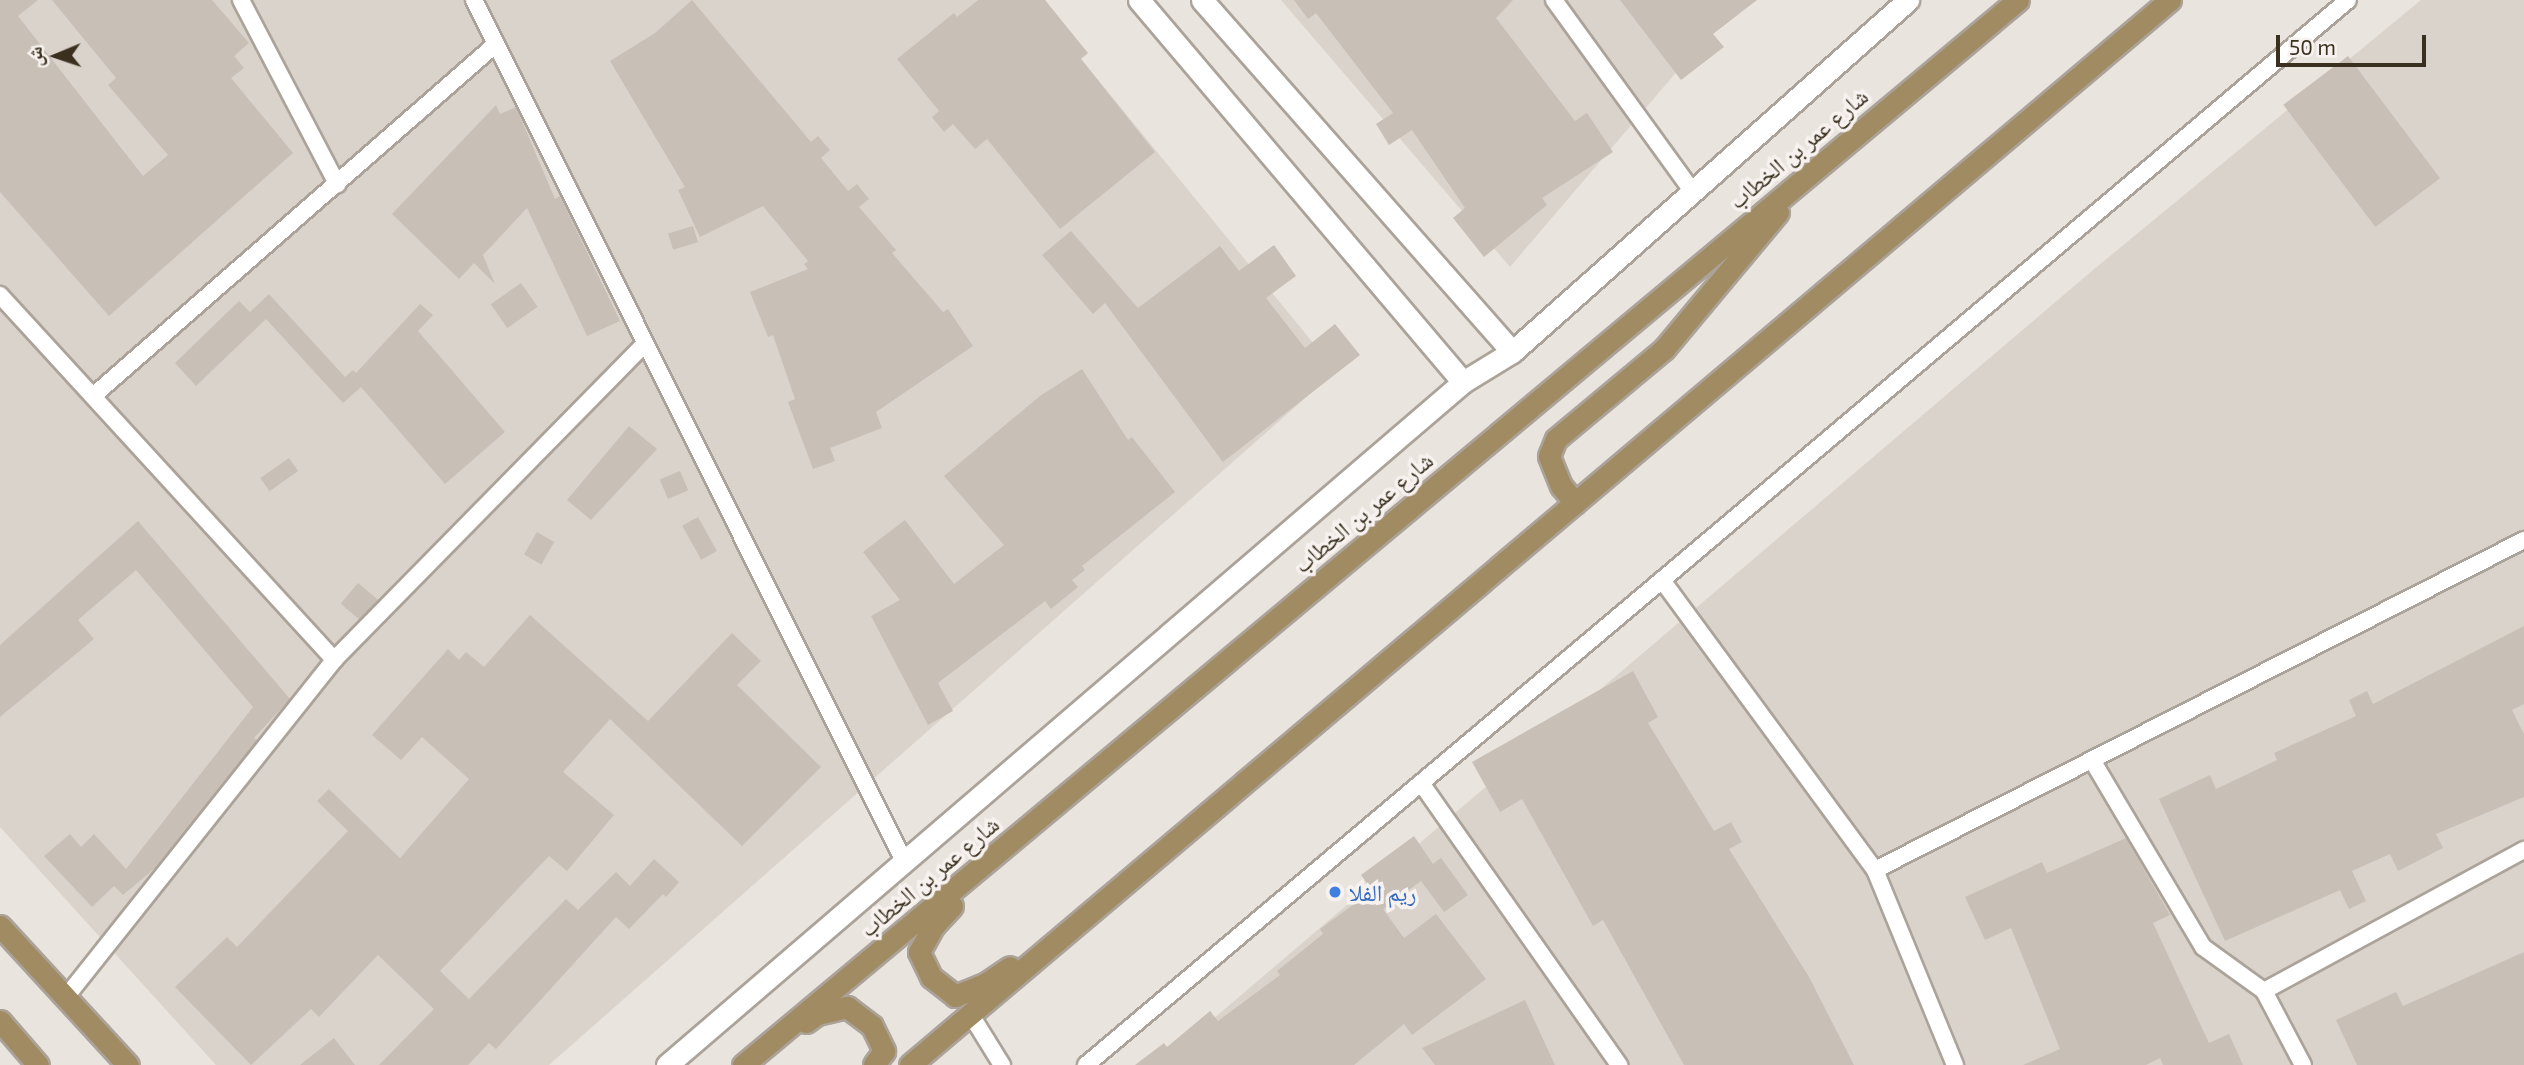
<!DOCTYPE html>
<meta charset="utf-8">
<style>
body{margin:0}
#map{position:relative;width:2524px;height:1065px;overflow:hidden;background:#eae4de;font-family:"Exo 2","Noto Naskh Arabic",sans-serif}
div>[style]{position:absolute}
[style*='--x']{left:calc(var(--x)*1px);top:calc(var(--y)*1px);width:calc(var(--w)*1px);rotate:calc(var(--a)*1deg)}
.built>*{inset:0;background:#dad3cc}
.building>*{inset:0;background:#c8bfb7;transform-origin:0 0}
.roads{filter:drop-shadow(2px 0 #aba399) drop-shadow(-2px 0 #aba399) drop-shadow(0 2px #aba399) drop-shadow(0 -2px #aba399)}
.street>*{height:16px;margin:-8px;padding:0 8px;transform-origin:8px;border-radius:8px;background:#fff}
.secondary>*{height:21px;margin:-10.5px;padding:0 10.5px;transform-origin:10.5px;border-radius:10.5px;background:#fff}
.primary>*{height:21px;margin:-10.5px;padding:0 10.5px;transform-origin:10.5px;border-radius:10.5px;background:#a18b62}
.dots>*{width:19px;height:19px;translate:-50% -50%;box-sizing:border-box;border:4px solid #f7f2ef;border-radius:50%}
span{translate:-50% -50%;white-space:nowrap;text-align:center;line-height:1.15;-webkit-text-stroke:7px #f7f2ef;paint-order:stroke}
.street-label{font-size:23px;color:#3a301f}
.shop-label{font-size:23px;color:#366cbe}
.left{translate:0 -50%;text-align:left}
.north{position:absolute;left:21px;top:21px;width:70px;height:70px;-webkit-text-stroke:5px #f7f2ef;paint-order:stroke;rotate:268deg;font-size:19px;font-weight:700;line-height:28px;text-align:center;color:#3a301f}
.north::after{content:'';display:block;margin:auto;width:24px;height:32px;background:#3a301f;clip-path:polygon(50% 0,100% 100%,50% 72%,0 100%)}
.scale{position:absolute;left:2276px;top:35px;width:150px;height:32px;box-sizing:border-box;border:4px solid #3a301f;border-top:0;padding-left:9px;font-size:21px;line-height:24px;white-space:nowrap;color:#3a301f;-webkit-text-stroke:5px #f7f2ef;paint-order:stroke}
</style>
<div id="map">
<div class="built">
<div style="clip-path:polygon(0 0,1033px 0,1336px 371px,549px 1065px,216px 1065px,0 827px)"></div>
<div style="clip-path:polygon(1281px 0,1738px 0,1510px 267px)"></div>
<div style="clip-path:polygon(2421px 0,2524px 0,2524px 1065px,1159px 1065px,2093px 270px)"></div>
</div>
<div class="building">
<div style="clip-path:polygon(0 0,38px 0,18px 16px,143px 176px,168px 155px,108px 85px,116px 78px,52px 0,212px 0,249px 43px,234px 56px,244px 68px,231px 78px,293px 153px,109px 316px,0 192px)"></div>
<div style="clip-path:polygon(692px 0,811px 142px,818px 136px,830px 150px,821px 158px,848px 191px,857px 184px,869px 199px,859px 207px,896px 250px,892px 253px,943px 312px,948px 309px,973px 346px,876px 412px,882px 428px,830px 448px,835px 461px,813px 469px,788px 402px,795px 399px,773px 335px,768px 337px,750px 292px,808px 269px,804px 264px,808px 261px,763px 206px,700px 237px,678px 190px,685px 187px,610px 61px,655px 33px)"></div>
<div style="clip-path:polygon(978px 0,1045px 0,1088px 53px,1081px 59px,1155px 152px,1060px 229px,987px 139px,975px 149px,953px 124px,944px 132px,932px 117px,939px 111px,897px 59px,954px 13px,957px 17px)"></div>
<div style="clip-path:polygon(1294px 0,1513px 0,1496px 18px,1575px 121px,1587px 113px,1613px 152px,1542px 198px,1547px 205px,1484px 257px,1453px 218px,1465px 208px,1412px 130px,1389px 145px,1376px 124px,1393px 113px,1316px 13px,1308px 19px)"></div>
<div style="clip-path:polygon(1620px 0,1757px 0,1713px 34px,1724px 47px,1681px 80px)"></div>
<div style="left:2348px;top:56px;width:153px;height:81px;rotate:53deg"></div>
<div style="clip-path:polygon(496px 105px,500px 114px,516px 107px,555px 199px,560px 196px,620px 321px,587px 336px,527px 208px,483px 255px,495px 284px,474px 263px,459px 279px,392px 214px)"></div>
<div style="left:693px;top:226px;width:17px;height:26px;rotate:73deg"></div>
<div style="clip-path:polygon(1071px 231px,1138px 308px,1220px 246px,1239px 271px,1274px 245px,1296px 276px,1266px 298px,1305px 348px,1335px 324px,1360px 355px,1223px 462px,1105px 303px,1093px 314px,1042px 255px)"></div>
<div style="left:521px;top:283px;width:29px;height:37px;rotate:55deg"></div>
<div style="clip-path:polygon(269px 294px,345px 377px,353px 370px,356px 373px,420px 304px,433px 315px,418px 331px,505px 432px,445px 484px,361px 387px,343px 403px,266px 319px,196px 386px,175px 363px,239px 301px,250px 312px)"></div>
<div style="clip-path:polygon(1082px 369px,1128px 440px,1132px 437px,1175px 492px,1082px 566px,1085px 570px,1072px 580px,1078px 587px,1051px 609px,1045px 601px,938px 683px,953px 711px,928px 725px,871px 616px,900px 600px,863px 552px,905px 520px,954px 584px,1004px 545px,944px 476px,1040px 396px)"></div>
<div style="clip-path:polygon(629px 426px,657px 449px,591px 520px,567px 500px)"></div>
<div style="left:289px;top:458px;width:16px;height:35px;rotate:55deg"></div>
<div style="left:680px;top:471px;width:21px;height:22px;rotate:67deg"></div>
<div style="left:698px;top:517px;width:39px;height:18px;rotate:61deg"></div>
<div style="clip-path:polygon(138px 521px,290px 699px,254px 738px,257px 740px,154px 869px,123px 895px,114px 886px,92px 907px,44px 856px,70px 834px,81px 847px,94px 834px,126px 869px,253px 707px,136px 570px,78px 620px,94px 639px,0 717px,0 645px)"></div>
<div style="left:537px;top:532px;width:20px;height:26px;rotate:30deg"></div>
<div style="left:358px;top:583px;width:26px;height:27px;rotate:40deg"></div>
<div style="clip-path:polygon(530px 615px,648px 721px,732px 633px,761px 661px,737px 685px,821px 767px,742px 846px,610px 719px,563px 772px,614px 815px,567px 871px,549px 856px,440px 971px,469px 999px,566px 899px,578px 910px,616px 872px,630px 886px,654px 859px,679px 882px,666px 897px,663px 894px,629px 929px,616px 917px,496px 1049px,489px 1043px,468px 1065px,379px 1065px,434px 1009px,378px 955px,319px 1017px,311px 1009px,251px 1065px,175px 987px,227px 937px,237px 947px,348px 831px,317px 801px,329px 789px,400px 858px,469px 779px,422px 737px,401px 760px,372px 735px,448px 649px,459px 660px,466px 652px,484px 667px)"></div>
<div style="clip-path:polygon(2524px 626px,2524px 704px,2512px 710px,2524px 734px,2524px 797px,2436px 834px,2443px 848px,2398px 871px,2390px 854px,2352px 871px,2366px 901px,2349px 909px,2340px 890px,2225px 941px,2159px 799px,2210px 775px,2216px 789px,2277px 760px,2274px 753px,2356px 716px,2349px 700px,2367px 691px,2373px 704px)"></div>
<div style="clip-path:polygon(1633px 671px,1658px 717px,1648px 723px,1714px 831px,1731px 822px,1742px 842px,1729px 849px,1809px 977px,1854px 1065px,1684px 1065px,1603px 920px,1593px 926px,1522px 799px,1500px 812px,1472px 762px)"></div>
<div style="clip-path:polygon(1414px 836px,1433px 864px,1441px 858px,1468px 895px,1444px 912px,1421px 881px,1383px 909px,1404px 938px,1436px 914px,1486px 979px,1412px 1035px,1404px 1024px,1354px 1065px,1135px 1065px,1164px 1043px,1167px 1047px,1210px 1011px,1218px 1021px,1280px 975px,1277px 971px,1323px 934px,1320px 929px,1372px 891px,1361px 875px)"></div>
<div style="clip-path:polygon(2126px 838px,2170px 915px,2153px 923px,2209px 1043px,2229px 1034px,2243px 1065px,2163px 1065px,2160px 1058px,2146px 1065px,2023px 1065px,2060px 1049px,2011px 928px,1985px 940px,1965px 897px,2042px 862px,2047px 873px)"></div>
<div style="clip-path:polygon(2524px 952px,2524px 1065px,2357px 1065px,2336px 1020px,2396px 992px,2403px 1006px)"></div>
<div style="clip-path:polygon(1525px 1000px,1555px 1065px,1435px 1065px,1422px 1048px)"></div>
<div style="clip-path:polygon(334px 1038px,355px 1065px,300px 1065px)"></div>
</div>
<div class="roads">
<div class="street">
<div style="--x:241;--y:0;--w:208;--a:62.4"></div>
<div style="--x:474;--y:0;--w:962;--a:63.46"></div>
<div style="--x:1554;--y:0;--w:237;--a:54.1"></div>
<div style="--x:0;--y:295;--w:495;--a:47.5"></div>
<div style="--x:93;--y:396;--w:535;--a:-41.14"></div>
<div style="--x:2092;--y:760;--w:217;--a:59.3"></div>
<div style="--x:2203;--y:947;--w:75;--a:35.8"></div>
<div style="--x:1421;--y:783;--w:345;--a:54.9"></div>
<div style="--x:1875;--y:870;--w:360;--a:-126.3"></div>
<div style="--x:1662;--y:580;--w:898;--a:-40.21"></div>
<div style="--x:66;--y:997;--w:431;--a:-51.5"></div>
<div style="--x:334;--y:660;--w:443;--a:-45.5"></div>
<div style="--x:971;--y:1015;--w:59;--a:58.2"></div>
<div style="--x:1086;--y:1065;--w:753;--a:-40.1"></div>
<div style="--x:1955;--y:1065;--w:211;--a:-112.3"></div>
<div style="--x:1875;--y:870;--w:728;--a:-26.95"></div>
<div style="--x:2303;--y:1065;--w:84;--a:-117.8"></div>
<div style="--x:2264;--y:991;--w:296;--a:-28.5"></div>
</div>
<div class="secondary">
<div style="--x:1139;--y:0;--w:501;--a:49.7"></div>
<div style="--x:1202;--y:0;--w:469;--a:48.6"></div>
<div style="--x:667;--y:1065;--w:1049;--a:-40.63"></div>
<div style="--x:1463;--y:382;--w:57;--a:-31.5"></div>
<div style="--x:1512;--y:352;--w:530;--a:-41.63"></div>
</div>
<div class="primary">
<div style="--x:1575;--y:503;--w:22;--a:-129"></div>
<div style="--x:1561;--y:486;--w:32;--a:-112"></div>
<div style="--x:1549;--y:456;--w:18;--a:-68"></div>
<div style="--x:1556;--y:439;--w:141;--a:-39.8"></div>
<div style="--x:1664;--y:349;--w:178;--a:-50.2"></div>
<div style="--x:952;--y:906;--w:26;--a:133"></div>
<div style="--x:934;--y:925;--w:31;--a:119"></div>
<div style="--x:919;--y:952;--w:28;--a:64"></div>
<div style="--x:931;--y:977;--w:31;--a:38"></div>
<div style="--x:955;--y:996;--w:32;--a:-22"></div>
<div style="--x:985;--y:984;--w:30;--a:-34"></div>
<div style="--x:0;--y:926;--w:189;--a:47.4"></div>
<div style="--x:0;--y:1021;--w:58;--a:49.2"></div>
<div style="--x:806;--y:1022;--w:14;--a:-36"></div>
<div style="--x:817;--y:1014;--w:31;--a:-13"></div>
<div style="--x:847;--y:1007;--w:31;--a:37"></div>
<div style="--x:872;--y:1026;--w:28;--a:64"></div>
<div style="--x:884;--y:1051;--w:17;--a:126"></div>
<div style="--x:743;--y:1065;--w:1661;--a:-39.87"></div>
<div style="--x:910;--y:1065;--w:1650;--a:-40.21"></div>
</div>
</div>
<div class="dots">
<div style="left:1335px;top:892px;background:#3f7fe0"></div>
</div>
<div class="street-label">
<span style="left:1798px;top:148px;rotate:-40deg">شارع عمر بن الخطاب</span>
<span style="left:1363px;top:512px;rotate:-40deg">شارع عمر بن الخطاب</span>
<span style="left:929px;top:876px;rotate:-40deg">شارع عمر بن الخطاب</span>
</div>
<div class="shop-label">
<span class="left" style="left:1349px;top:892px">ريم الفلا</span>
</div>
<div class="north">ش</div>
<div class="scale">50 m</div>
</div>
